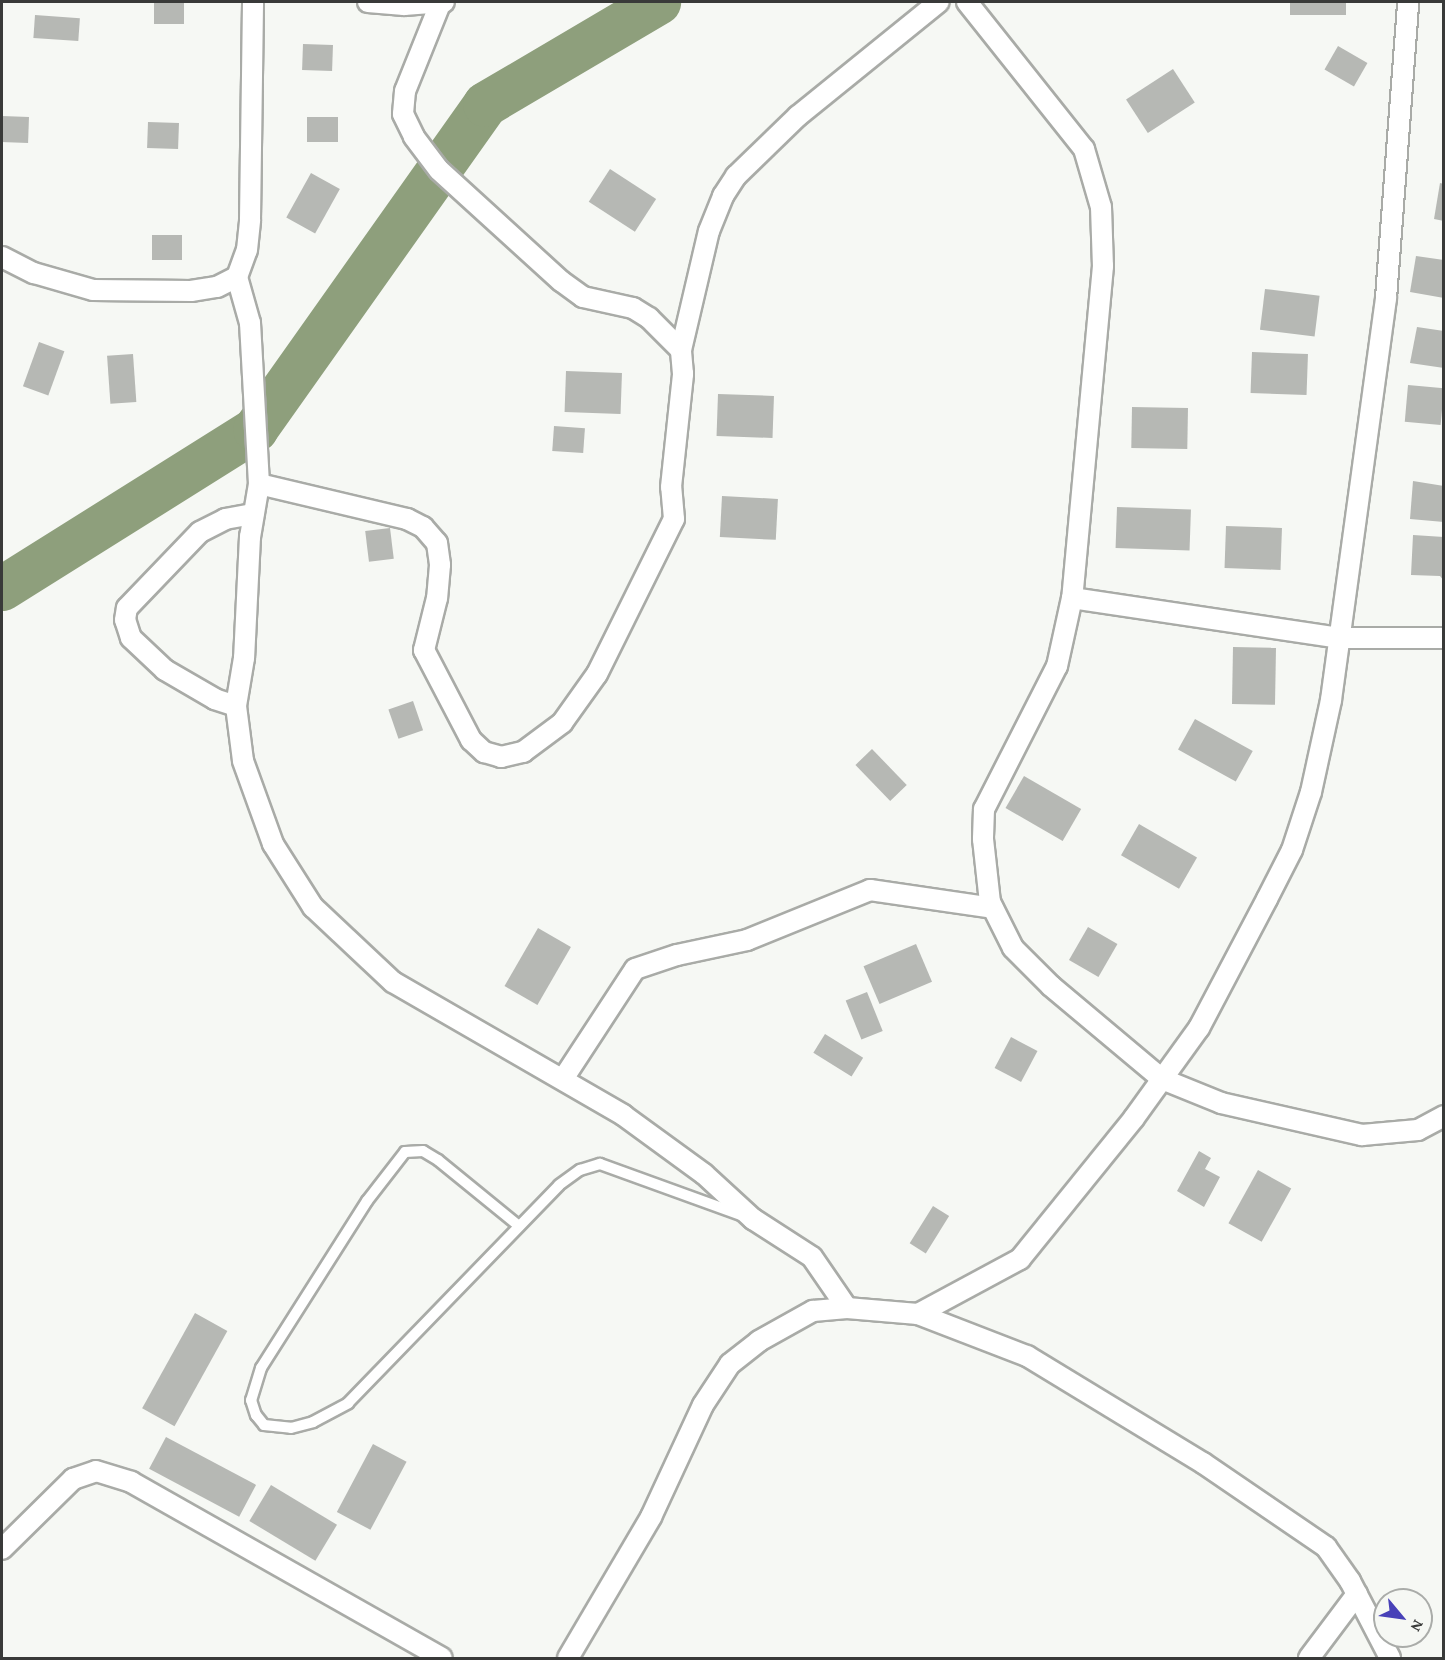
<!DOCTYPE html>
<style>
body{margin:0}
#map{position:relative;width:1445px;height:1660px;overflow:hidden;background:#f6f8f4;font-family:"Crimson Pro",serif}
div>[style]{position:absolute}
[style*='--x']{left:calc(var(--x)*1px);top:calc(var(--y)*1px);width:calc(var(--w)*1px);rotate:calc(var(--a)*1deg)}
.river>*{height:45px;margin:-22.5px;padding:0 22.5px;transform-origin:22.5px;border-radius:22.5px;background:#8e9f7c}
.building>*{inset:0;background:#b6b8b4;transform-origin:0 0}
.roads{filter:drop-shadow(2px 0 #a9aba7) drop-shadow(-2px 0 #a9aba7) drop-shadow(0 2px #a9aba7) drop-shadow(0 -2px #a9aba7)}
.lane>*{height:10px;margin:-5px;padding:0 5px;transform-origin:5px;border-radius:5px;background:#fff}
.street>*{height:20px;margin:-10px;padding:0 10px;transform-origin:10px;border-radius:10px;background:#fff}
span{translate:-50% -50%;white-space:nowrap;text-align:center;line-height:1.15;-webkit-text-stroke:4.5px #f6f8f4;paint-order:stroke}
.frame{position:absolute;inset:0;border:3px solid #393a39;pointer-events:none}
.north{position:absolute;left:1373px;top:1588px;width:60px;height:60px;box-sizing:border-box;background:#f6f8f4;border:2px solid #aaaca9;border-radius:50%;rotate:119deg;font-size:16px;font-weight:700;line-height:24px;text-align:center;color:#393a39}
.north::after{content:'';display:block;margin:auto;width:21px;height:27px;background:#4841b8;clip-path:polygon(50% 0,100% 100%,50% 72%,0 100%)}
</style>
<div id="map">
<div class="river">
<div style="--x:2;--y:588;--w:299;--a:-32.1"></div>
<div style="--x:255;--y:429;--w:398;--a:-54.7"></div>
<div style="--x:485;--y:104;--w:201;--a:-30.5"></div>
</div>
<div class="building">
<div style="left:154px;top:2px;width:30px;height:22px"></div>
<div style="left:1290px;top:2px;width:56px;height:13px"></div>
<div style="left:35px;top:15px;width:45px;height:23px;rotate:4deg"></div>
<div style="left:303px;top:44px;width:30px;height:26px;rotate:2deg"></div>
<div style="left:1338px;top:46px;width:34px;height:27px;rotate:30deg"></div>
<div style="left:1173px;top:69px;width:40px;height:56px;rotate:57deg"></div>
<div style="left:2px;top:116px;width:27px;height:26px;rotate:2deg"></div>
<div style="left:307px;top:117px;width:31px;height:25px"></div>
<div style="left:148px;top:122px;width:31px;height:26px;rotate:2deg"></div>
<div style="left:610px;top:169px;width:55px;height:39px;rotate:33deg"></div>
<div style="left:311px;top:173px;width:33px;height:51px;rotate:29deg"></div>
<div style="clip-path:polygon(1440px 183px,1444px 184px,1444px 221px,1434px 219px)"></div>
<div style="left:152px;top:235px;width:30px;height:25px"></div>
<div style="clip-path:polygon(1416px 256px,1444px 260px,1444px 298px,1410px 292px)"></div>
<div style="left:1265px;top:289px;width:55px;height:41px;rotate:7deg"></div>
<div style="clip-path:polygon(1417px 327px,1444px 331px,1444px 368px,1410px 363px)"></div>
<div style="left:39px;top:342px;width:27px;height:47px;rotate:20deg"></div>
<div style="left:1252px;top:352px;width:56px;height:41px;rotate:2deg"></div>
<div style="left:133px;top:354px;width:48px;height:26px;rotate:86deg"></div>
<div style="left:566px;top:371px;width:56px;height:41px;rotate:2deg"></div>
<div style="left:1408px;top:385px;width:36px;height:37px;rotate:5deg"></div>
<div style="left:718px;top:394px;width:56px;height:42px;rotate:2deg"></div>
<div style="left:1132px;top:407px;width:56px;height:41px;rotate:1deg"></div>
<div style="left:554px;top:426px;width:31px;height:25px;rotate:4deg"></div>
<div style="clip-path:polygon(1413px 481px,1444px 486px,1444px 522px,1410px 519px)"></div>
<div style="left:722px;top:496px;width:56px;height:41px;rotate:3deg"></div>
<div style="left:1117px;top:507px;width:74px;height:41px;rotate:2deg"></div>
<div style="left:1226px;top:526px;width:56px;height:42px;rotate:2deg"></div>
<div style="left:390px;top:528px;width:31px;height:25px;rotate:83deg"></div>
<div style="clip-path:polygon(1413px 535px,1444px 537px,1444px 581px,1440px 576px,1411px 575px)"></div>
<div style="left:1233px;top:647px;width:43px;height:57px;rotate:1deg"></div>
<div style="left:413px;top:701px;width:31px;height:26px;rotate:71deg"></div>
<div style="left:1195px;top:719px;width:66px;height:35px;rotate:29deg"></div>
<div style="left:872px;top:749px;width:50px;height:23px;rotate:46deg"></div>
<div style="left:1024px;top:776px;width:66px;height:37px;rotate:30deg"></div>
<div style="left:1139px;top:824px;width:67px;height:36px;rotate:30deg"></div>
<div style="left:1088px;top:927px;width:34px;height:38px;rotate:30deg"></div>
<div style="left:538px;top:928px;width:38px;height:67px;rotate:30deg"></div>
<div style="left:916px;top:944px;width:41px;height:57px;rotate:67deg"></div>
<div style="left:867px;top:992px;width:42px;height:23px;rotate:68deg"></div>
<div style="left:825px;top:1034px;width:45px;height:22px;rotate:32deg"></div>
<div style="left:1011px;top:1037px;width:30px;height:35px;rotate:28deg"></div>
<div style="clip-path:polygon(1199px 1151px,1211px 1158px,1205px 1169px,1220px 1177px,1204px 1207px,1177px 1191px)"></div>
<div style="left:1258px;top:1170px;width:38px;height:61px;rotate:29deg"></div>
<div style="left:933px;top:1206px;width:19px;height:44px;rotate:32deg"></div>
<div style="left:195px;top:1313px;width:37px;height:109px;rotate:29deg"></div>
<div style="left:166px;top:1437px;width:102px;height:36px;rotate:28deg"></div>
<div style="left:373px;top:1444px;width:38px;height:77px;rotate:28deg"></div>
<div style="left:271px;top:1485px;width:77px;height:42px;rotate:31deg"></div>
</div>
<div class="roads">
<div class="lane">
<div style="--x:519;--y:1226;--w:104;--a:-140.8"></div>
<div style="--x:438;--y:1160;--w:17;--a:-149"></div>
<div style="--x:423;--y:1151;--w:18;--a:177"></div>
<div style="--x:405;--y:1152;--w:62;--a:127.8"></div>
<div style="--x:367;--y:1201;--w:198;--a:122.4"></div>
<div style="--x:261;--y:1368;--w:34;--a:107"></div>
<div style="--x:251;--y:1400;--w:16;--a:72"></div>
<div style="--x:256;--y:1415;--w:13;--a:51"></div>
<div style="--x:264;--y:1425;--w:27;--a:6"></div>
<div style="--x:291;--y:1428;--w:23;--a:-15"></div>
<div style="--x:313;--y:1422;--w:40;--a:-28"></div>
<div style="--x:348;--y:1403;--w:303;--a:-45.9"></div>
<div style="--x:559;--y:1185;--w:26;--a:-36"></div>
<div style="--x:580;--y:1170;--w:21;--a:-17"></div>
<div style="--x:600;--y:1164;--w:150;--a:19.9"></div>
</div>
<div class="street">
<div style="--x:368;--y:2;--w:36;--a:5"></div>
<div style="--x:404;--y:5;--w:40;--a:-4.3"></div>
<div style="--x:967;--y:2;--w:188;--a:51.5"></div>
<div style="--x:1084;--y:149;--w:60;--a:73.7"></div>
<div style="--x:1101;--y:207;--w:59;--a:88.1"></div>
<div style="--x:1103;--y:266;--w:333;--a:95.3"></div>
<div style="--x:1072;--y:598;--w:70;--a:102.4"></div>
<div style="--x:1057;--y:666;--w:161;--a:117"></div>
<div style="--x:984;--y:809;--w:30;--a:92"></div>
<div style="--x:983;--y:839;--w:63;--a:83.7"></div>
<div style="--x:990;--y:902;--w:51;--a:63.4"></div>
<div style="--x:1013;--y:948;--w:54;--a:45"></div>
<div style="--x:1051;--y:986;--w:145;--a:40"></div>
<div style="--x:1162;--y:1079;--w:64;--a:22.1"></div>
<div style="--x:1221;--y:1103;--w:145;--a:12.8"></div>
<div style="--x:1362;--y:1135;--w:56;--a:-5.1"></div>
<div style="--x:1418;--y:1130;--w:30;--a:-28"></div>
<div style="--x:440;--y:4;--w:94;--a:111.9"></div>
<div style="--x:405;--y:91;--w:23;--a:95"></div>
<div style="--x:403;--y:114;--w:25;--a:64"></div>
<div style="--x:414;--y:137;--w:41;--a:52.9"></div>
<div style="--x:439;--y:170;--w:165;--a:42.3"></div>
<div style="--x:561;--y:281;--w:27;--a:36"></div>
<div style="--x:583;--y:297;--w:51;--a:12.4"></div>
<div style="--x:633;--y:308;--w:19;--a:32"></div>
<div style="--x:649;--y:318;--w:45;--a:45"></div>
<div style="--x:2;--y:257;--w:36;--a:27"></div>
<div style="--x:34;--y:273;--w:61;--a:16.1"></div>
<div style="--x:93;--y:290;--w:98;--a:0.6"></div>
<div style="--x:191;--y:291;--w:26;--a:-9"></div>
<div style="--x:217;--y:287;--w:22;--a:-27"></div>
<div style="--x:237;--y:277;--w:29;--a:-70"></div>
<div style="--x:247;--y:250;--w:31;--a:-84"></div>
<div style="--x:250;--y:219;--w:217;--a:-89.2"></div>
<div style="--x:237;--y:277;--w:48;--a:74.2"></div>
<div style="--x:250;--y:323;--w:161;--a:86.8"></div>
<div style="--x:259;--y:484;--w:54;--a:99.6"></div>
<div style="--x:250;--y:537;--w:121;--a:92.8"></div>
<div style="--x:244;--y:658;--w:49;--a:99.5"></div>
<div style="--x:236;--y:706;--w:55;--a:82.7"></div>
<div style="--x:243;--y:761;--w:88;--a:70.1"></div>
<div style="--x:273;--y:844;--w:75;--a:57.6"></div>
<div style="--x:313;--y:907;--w:110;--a:43.2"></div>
<div style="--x:393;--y:982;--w:266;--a:30"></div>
<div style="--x:623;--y:1115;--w:100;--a:36.1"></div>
<div style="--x:704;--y:1174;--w:67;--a:42.6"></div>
<div style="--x:753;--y:1219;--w:70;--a:32.8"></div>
<div style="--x:812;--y:1257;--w:62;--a:55.5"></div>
<div style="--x:259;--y:484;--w:152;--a:13.3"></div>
<div style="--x:407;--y:519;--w:18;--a:27"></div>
<div style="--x:423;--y:527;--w:21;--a:49"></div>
<div style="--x:437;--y:543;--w:22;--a:82"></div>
<div style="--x:440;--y:565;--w:33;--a:95"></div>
<div style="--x:437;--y:598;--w:54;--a:104"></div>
<div style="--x:424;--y:650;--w:102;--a:62.4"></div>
<div style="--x:471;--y:740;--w:18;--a:43"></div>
<div style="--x:484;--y:752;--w:18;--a:16"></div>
<div style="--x:501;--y:757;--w:23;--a:-13"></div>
<div style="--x:523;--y:752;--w:49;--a:-36.6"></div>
<div style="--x:562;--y:723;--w:60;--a:-54.5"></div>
<div style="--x:597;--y:674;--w:173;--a:-63.6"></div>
<div style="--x:674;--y:519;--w:32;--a:-95"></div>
<div style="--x:671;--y:487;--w:114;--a:-83.9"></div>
<div style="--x:683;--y:374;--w:24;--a:-95"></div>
<div style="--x:681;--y:350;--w:122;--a:-76.8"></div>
<div style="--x:709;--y:231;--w:38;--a:-68"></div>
<div style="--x:723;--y:196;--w:24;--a:-57"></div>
<div style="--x:736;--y:176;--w:86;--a:-44.1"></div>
<div style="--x:798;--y:116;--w:181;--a:-39"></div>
<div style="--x:1072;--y:598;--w:270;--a:8.5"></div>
<div style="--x:1339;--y:638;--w:105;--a:0"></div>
<div style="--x:236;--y:706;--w:22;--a:-162"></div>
<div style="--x:215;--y:699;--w:58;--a:-149.9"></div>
<div style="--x:165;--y:670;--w:47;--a:-136.7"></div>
<div style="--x:131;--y:638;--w:19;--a:-108"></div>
<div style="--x:125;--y:620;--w:12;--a:-81"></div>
<div style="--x:127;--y:608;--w:105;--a:-46.2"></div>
<div style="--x:200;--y:532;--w:28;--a:-27"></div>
<div style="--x:225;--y:519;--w:29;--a:-10"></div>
<div style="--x:563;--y:1079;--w:131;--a:-56.8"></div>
<div style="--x:635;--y:969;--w:44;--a:-18.4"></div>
<div style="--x:677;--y:955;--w:72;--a:-12.1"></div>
<div style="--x:747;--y:940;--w:133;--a:-22.1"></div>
<div style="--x:870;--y:890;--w:124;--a:8.3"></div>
<div style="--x:918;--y:1314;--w:117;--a:21.1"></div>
<div style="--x:1027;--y:1356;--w:206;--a:31.3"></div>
<div style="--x:1203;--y:1463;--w:149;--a:34.3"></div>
<div style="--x:1326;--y:1547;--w:42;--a:54.8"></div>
<div style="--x:1350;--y:1581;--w:87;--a:62.5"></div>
<div style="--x:2;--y:1549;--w:100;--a:-44.6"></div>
<div style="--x:73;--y:1479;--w:24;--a:-19"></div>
<div style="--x:96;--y:1471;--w:37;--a:17"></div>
<div style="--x:131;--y:1482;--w:357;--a:29.5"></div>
<div style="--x:568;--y:1658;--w:164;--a:-59.5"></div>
<div style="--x:651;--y:1517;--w:123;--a:-65.1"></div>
<div style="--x:703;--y:1405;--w:49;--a:-56.6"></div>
<div style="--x:730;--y:1364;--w:37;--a:-38"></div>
<div style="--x:759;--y:1341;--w:62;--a:-29.1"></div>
<div style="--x:813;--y:1311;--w:34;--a:-5"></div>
<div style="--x:847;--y:1308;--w:71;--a:4.8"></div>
<div style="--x:918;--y:1314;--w:116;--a:-28.3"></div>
<div style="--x:1020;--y:1259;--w:181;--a:-51"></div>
<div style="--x:1134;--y:1118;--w:111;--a:-54.2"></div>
<div style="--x:1199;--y:1028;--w:146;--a:-62.2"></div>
<div style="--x:1267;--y:899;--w:55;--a:-63"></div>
<div style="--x:1292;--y:850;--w:61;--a:-71.9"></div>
<div style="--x:1311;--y:792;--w:94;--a:-77.7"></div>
<div style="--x:1331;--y:700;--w:406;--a:-82.2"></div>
<div style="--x:1386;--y:298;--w:297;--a:-85.7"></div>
<div style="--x:1309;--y:1658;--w:80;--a:-53.1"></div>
</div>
</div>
<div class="frame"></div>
<div class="north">N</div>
</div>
